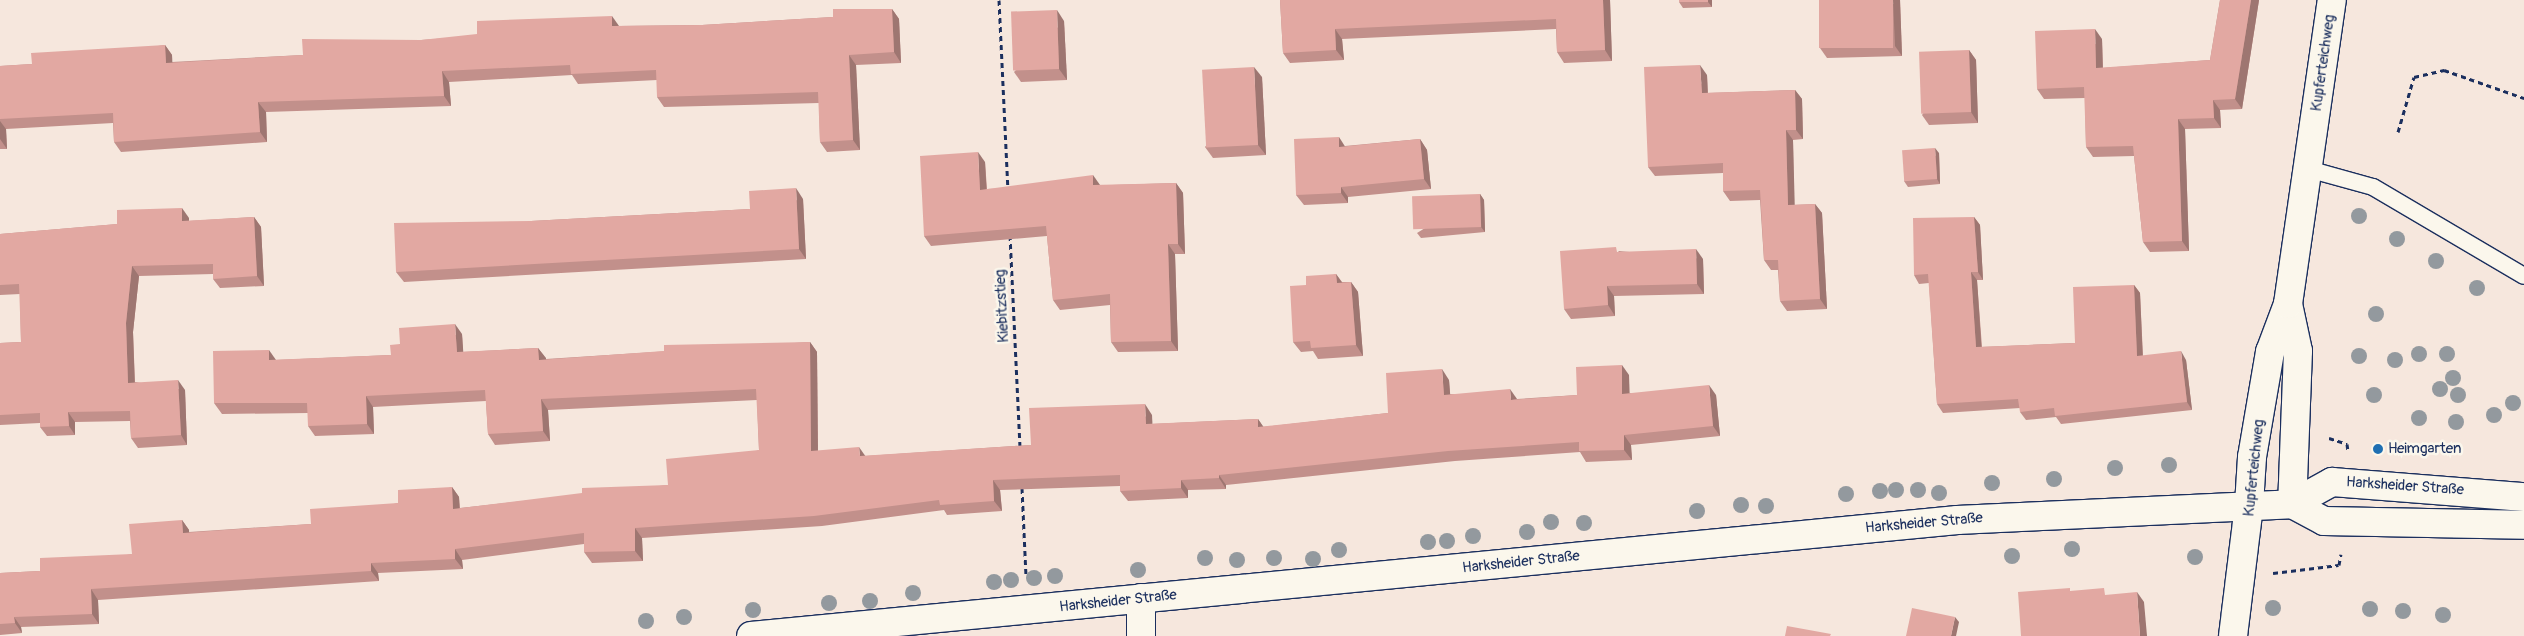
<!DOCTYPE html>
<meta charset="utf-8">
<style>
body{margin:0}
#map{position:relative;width:2524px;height:636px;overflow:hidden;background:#f6e7dd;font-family:Pangolin,sans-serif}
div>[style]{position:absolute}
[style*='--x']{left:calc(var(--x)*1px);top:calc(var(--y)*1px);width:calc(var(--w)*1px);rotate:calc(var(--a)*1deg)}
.path>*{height:3px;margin-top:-1.5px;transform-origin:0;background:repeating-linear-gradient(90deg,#1b2f5e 0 5px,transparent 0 9px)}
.roads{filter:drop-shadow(1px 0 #1b2f5e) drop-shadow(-1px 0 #1b2f5e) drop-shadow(0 1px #1b2f5e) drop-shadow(0 -1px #1b2f5e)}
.lane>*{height:16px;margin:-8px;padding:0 8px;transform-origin:8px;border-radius:8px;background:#fbf7ec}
.street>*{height:28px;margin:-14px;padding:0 14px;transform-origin:14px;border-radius:14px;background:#fbf7ec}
.secondary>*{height:28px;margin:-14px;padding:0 14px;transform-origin:14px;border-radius:14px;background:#fbf7ec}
.trees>*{width:16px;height:16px;margin:-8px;border-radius:50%;background:#93999e}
.wall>*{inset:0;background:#c2908b}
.shaded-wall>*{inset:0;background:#9e7671}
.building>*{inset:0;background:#e2a8a2;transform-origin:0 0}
.dots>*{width:14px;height:14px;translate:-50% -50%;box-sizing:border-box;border:2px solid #fbf7ec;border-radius:50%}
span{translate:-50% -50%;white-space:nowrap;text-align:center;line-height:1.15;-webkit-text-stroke:5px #fbf7ec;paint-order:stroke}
.street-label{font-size:15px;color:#1b2f5e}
.poi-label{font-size:15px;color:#1b2f5e}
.left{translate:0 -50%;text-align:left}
</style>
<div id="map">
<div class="path">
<div style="--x:999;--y:0;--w:189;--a:87.3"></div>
<div style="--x:2398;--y:132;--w:57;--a:-73.8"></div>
<div style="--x:2414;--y:77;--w:31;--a:-13"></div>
<div style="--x:2444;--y:70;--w:85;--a:19.3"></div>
<div style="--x:1010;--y:235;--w:214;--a:87.3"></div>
<div style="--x:2329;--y:438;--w:19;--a:18"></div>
<div style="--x:2347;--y:444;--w:7;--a:82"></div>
<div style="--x:1022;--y:488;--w:88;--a:87.4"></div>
<div style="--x:2273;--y:573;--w:66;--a:-6.9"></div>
<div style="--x:2339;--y:565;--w:11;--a:-80"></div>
</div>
<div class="roads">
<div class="lane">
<div style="--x:2308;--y:169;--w:67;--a:15.5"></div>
<div style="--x:2373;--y:187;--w:175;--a:30.5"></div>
</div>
<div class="street">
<div style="--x:1141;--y:598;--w:38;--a:90"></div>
<div style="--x:2233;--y:636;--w:132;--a:-83"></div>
</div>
<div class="secondary">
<div style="--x:2288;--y:304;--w:48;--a:78"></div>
<div style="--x:2298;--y:351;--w:153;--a:92.2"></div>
<div style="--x:2292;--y:504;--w:36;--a:28"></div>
<div style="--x:2324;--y:521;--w:200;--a:1.1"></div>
<div style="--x:2249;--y:505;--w:48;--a:-86.4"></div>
<div style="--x:2252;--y:457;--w:107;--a:-80.3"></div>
<div style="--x:2270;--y:352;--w:51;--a:-69.4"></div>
<div style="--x:2288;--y:304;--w:307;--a:-81.8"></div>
<div style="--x:751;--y:636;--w:1212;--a:-5.49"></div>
<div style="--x:1957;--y:520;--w:335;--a:-2.7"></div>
<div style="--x:2292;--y:504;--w:46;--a:-28.8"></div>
<div style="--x:2332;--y:482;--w:193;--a:4.5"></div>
</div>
</div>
<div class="trees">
<div style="left:2359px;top:216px"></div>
<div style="left:2397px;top:239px"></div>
<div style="left:2436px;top:261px"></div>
<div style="left:2477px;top:288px"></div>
<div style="left:2376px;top:314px"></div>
<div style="left:2419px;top:354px"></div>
<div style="left:2447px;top:354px"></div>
<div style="left:2359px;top:356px"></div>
<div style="left:2395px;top:360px"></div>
<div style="left:2453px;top:378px"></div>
<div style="left:2440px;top:389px"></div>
<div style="left:2374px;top:395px"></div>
<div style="left:2458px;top:395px"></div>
<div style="left:2513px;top:403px"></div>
<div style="left:2494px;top:415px"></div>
<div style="left:2419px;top:418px"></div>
<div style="left:2456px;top:422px"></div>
<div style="left:2169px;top:465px"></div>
<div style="left:2115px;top:468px"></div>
<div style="left:2054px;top:479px"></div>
<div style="left:1992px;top:483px"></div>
<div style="left:1896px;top:490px"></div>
<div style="left:1918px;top:490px"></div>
<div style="left:1880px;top:491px"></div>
<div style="left:1939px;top:493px"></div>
<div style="left:1846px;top:494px"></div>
<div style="left:1741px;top:505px"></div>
<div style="left:1766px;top:506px"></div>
<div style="left:1697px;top:511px"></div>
<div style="left:1551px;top:522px"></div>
<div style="left:1584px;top:523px"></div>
<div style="left:1527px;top:532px"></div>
<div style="left:1473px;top:536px"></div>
<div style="left:1447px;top:541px"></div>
<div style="left:1428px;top:542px"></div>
<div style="left:2072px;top:549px"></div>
<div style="left:1339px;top:550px"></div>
<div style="left:2012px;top:556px"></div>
<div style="left:2195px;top:557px"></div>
<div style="left:1205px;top:558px"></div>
<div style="left:1274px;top:558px"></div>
<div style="left:1313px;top:559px"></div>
<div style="left:1237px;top:560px"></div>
<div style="left:1138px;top:570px"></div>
<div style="left:1055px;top:576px"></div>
<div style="left:1034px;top:578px"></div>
<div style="left:1011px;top:580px"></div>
<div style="left:994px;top:582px"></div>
<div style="left:913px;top:593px"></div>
<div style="left:870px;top:601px"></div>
<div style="left:829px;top:603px"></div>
<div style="left:2273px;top:608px"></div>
<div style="left:2370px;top:609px"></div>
<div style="left:753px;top:610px"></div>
<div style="left:2403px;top:611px"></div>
<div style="left:2443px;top:615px"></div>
<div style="left:684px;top:617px"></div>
<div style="left:646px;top:621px"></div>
</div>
<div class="wall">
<div style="clip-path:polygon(1280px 0,1610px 0,1612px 61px,1564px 63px,1557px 52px,1556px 29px,1342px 39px,1344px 60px,1290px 63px,1283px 53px)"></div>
<div style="clip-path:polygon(1712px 0,1712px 7px,1683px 8px,1679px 2px)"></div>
<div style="clip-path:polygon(1900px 0,1902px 56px,1827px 58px,1820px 48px)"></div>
<div style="clip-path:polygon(2220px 0,2259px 0,2242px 109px,2220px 110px,2221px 128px,2185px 129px,2189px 251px,2150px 252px,2143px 242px,2134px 156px,2093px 157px,2086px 147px,2085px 98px,2044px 99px,2037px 89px,2102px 39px,2103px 68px,2210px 60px)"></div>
<div style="clip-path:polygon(892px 9px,899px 19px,901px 63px,856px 65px,860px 150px,827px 152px,820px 142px,819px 103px,664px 107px,657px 97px,657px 80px,578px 84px,572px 75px,449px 82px,451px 106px,266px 112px,267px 142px,121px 152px,114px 142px,113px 123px,6px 129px,7px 149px,0 149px,0 66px,32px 64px,165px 45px,172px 55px,172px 62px,303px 55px,421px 40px,619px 26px,702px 25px,833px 17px)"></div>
<div style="clip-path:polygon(1064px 21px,1067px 80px,1021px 82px,1014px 72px)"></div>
<div style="clip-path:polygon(1969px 50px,1976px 60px,1978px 123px,1929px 125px,1922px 115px)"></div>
<div style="clip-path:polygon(1707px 75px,1708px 93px,1795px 90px,1802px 99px,1803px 139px,1793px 140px,1794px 205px,1815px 204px,1822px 213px,1827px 309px,1787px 311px,1780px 301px,1778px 270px,1771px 270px,1764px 260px,1760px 200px,1730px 201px,1723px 191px,1723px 173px,1655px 176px,1648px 167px)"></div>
<div style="clip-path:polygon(1262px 77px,1266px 155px,1213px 158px,1205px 147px)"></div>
<div style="clip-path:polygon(1420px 139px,1427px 150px,1431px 189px,1348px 197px,1348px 203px,1304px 205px,1296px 195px,1345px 146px)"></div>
<div style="clip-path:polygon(1939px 153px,1940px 184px,1908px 187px,1904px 181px)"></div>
<div style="clip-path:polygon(985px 162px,987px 189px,1176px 183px,1183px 193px,1185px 254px,1175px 254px,1178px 351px,1118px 352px,1111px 342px,1110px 305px,1060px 310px,1053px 300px,1047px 236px,931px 246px,924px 236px)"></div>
<div style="clip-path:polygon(1480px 194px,1484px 200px,1485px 232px,1421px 238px,1417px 233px)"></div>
<div style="clip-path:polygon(803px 199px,806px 259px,404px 282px,396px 272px,531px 221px,750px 209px)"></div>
<div style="clip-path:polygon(254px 217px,261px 227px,264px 286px,220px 288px,213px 279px,213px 274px,139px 276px,133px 332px,135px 382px,185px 390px,187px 445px,138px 448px,131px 438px,130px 421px,75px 422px,75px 435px,47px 436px,40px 427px,40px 423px,0 425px,0 343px,21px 342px,20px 294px,0 295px,0 234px,189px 218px,189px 221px)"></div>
<div style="clip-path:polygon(1974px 217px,1980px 225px,1983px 280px,1977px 280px,1982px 347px,2075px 343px,2134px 285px,2140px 293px,2143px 356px,2186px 360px,2192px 410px,2061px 424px,2056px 417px,2026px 420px,2020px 412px,2020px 408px,1943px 413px,1937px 404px,1929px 283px,1919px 284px,1914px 275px)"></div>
<div style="clip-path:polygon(1619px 251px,1703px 259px,1704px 294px,1614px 296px,1615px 316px,1571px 319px,1564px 309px)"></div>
<div style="clip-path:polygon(1336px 274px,1342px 282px,1351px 282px,1358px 292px,1363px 356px,1318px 359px,1313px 351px,1301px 352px,1293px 342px,1306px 285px)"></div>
<div style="clip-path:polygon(462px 334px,463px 352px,538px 348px,546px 359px,810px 342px,817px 352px,818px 451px,866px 456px,1031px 445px,1152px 415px,1152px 424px,1258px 419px,1263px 427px,1388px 413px,1449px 380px,1450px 394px,1517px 399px,1577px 395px,1629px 375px,1629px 393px,1716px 395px,1720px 436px,1631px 445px,1632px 460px,1586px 462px,1580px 452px,1455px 461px,1226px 485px,1226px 489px,1188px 490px,1188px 498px,1128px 501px,1120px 491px,1120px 486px,1000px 490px,1002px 511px,947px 515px,944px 510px,822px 526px,642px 538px,643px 561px,592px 563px,584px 552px,584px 544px,462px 560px,463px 569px,378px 573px,379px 581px,98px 600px,99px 624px,21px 627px,22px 633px,0 635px,0 573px,40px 571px,132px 554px,182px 520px,189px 530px,189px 532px,311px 524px,398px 503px,452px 487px,459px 497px,460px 508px,668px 485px,759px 450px,757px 400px,548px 410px,550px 441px,495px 445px,488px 434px,486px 401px,373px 407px,374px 434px,315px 436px,308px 426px,308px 413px,222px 414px,214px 403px,276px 360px,391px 355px,400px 344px)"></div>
</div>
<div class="shaded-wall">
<div style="clip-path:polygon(1603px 0,1610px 0,1612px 61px,1605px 50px)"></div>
<div style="clip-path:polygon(1708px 0,1712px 0,1712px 7px,1708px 2px)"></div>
<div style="clip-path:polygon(1893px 0,1900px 0,1902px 56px,1895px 46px)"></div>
<div style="clip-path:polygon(2251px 0,2259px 0,2242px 109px,2235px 99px)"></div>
<div style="clip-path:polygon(892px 9px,899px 19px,901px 63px,894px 52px)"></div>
<div style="clip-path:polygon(1057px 10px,1064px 21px,1067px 80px,1059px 69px)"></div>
<div style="clip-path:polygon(612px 16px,619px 26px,612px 26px)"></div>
<div style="clip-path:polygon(1335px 29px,1342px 39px,1344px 60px,1336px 50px)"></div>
<div style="clip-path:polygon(2095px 29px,2102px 39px,2103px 78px,2096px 68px)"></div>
<div style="clip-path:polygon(165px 45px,172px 55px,173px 73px,166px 63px)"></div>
<div style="clip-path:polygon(1969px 50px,1976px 60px,1978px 123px,1971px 112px)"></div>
<div style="clip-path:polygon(849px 55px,856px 65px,860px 150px,853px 140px)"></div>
<div style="clip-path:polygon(1700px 65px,1707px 75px,1708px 103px,1702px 93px)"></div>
<div style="clip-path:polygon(1254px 67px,1262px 77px,1266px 155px,1258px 145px)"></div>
<div style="clip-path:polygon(442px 71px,449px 82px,451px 106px,444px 96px)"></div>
<div style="clip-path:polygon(1795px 90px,1802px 99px,1803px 139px,1796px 130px)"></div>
<div style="clip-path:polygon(2213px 100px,2220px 110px,2221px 128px,2214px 118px)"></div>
<div style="clip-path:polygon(258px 102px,266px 112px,267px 142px,260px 132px)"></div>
<div style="clip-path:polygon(2178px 119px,2185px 129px,2189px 251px,2182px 241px)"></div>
<div style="clip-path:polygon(0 121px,6px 129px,7px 149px,0 139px)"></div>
<div style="clip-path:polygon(1786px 130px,1793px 140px,1795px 215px,1788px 205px)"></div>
<div style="clip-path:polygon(1339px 137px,1346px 148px,1339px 147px)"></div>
<div style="clip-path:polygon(1420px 139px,1427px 150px,1431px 189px,1424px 179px)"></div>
<div style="clip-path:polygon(1935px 148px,1939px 153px,1940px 184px,1937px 179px)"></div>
<div style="clip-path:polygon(978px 152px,985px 162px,987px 199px,980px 190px)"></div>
<div style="clip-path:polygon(1093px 175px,1100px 185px,1093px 185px)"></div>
<div style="clip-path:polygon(1176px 183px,1183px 193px,1185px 254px,1178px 244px)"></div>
<div style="clip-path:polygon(1341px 187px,1348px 197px,1348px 203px,1341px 193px)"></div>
<div style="clip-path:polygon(796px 188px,803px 199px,806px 259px,799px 249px)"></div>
<div style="clip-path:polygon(1480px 194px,1484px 200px,1485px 232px,1481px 227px)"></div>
<div style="clip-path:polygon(1815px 204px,1822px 213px,1827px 309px,1820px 299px)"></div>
<div style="clip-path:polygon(182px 208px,189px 218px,189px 231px,182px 221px)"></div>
<div style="clip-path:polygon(254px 217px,261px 227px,264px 286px,257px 276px)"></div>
<div style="clip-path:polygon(1974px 217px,1980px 225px,1983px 280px,1978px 272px)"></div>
<div style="clip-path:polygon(1168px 244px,1175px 254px,1178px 351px,1171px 341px)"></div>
<div style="clip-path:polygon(1696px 249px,1703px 259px,1704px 294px,1697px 284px)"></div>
<div style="clip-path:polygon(132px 266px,139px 276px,133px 332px,135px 392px,128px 383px,126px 323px)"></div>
<div style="clip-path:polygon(1971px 272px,1977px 280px,1982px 356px,1976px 347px)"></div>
<div style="clip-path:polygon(1336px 274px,1343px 284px,1337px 283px)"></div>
<div style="clip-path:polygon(1351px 282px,1358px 292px,1363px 356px,1356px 345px)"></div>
<div style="clip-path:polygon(2134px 285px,2140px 293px,2143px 364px,2137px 356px)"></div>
<div style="clip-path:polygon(1607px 286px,1614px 296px,1615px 316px,1608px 305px)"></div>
<div style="clip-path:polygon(455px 324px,462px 334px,464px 362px,457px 352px)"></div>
<div style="clip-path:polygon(810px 342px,817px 352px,818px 462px,811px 451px)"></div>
<div style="clip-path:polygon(538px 348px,546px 358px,546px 370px,539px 360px)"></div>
<div style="clip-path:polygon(269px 350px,276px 360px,269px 360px)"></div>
<div style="clip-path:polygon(2181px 351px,2186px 360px,2192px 410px,2187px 402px)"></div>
<div style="clip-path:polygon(1622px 365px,1629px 375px,1630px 404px,1622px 394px)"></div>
<div style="clip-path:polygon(1442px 369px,1449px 380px,1451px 405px,1444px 395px)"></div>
<div style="clip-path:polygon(178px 380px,185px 390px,187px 445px,181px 435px)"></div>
<div style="clip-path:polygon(1709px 385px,1716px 395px,1720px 436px,1713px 426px)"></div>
<div style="clip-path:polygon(1510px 389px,1517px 399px,1511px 400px)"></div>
<div style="clip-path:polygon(366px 396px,373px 407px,374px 434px,367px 424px)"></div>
<div style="clip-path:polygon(541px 399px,548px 410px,550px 441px,543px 431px)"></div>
<div style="clip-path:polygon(1145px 404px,1152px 415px,1153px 435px,1146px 424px)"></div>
<div style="clip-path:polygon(68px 412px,75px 422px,75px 435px,69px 426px)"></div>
<div style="clip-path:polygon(1258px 419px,1265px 429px,1258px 427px)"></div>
<div style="clip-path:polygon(1624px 435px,1631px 445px,1632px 460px,1624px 450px)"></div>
<div style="clip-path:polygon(859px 447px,866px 457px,860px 456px)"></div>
<div style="clip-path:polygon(1219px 475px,1226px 485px,1226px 489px,1219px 478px)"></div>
<div style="clip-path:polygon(993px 480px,1000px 490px,1002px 511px,994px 501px)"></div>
<div style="clip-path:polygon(1181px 480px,1188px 490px,1188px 498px,1181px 488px)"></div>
<div style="clip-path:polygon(452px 487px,459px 497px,460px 520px,453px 509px)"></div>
<div style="clip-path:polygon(182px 520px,189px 530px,190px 543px,183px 533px)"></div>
<div style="clip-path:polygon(635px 528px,642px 538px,643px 561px,635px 551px)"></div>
<div style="clip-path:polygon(455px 549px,462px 560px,463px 569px,455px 559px)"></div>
<div style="clip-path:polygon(371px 563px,378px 573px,379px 581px,371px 571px)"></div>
<div style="clip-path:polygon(91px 589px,98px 600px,99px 624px,92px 614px)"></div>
<div style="clip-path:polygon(2137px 592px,2144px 602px,2147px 636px,2140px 636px)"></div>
<div style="clip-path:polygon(14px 617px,21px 627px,22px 633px,15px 623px)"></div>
<div style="clip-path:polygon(1955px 617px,1959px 622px,1956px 636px,1951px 636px)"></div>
</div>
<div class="building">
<div style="clip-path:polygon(1280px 0,1603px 0,1605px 50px,1557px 52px,1556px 19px,1335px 29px,1336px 50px,1283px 53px)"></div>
<div style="left:1679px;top:0;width:29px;height:2px"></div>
<div style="left:1819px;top:0;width:74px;height:48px"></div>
<div style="clip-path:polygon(2220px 0,2251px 0,2235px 99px,2213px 100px,2214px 118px,2178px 119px,2182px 241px,2143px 242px,2133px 146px,2086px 147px,2084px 87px,2037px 89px,2035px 31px,2095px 29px,2096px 68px,2210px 60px)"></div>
<div style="clip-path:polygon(833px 9px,892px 9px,894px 52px,849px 55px,853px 140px,820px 142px,818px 92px,657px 97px,656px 70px,571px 74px,570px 65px,442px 71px,444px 96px,258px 102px,260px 132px,114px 142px,113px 113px,0 119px,0 66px,32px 64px,31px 53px,165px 45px,166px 63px,303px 55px,302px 39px,421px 40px,477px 34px,477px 21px,612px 16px,612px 26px,702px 25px,833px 17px)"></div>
<div style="left:1057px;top:10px;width:59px;height:46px;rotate:88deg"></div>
<div style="left:1969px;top:50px;width:62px;height:50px;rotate:88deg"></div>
<div style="clip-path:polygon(1700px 65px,1702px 93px,1795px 90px,1796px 130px,1786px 130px,1788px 205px,1815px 204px,1820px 299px,1780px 301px,1778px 260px,1764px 260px,1760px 190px,1723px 191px,1723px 163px,1648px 167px,1644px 67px)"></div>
<div style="left:1254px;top:67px;width:78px;height:52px;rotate:87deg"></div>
<div style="clip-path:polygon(1339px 137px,1339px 147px,1420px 139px,1424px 179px,1341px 187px,1341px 193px,1296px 195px,1294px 139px)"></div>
<div style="left:1935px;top:148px;width:31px;height:33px;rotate:86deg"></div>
<div style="clip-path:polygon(978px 152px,980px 190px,1093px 175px,1093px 185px,1176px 183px,1178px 244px,1168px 244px,1171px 341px,1111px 342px,1110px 294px,1053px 300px,1046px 226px,924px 236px,920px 156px)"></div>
<div style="clip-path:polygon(796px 188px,799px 249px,396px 272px,394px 223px,531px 221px,750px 209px,749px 191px)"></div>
<div style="left:1480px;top:194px;width:33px;height:68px;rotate:88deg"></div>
<div style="clip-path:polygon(182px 208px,182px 221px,254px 217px,257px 276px,213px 279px,213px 264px,132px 266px,126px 323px,128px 383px,178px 380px,181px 435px,131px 438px,130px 411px,68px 412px,69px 426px,40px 427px,40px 413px,0 415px,0 343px,21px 342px,19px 284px,0 285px,0 234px,117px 224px,117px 210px)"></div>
<div style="clip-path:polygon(1974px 217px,1978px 272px,1971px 272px,1976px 347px,2075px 343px,2073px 287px,2134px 285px,2137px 356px,2181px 351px,2187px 402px,2055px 416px,2054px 408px,2020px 412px,2018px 399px,1937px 404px,1928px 274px,1914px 275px,1913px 218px)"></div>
<div style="clip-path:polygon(1616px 247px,1617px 252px,1696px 249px,1697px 284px,1607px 286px,1608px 305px,1564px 309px,1560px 251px)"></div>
<div style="clip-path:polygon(1336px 274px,1337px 283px,1351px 282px,1356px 345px,1311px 348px,1310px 341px,1293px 342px,1290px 286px,1306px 285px,1306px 276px)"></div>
<div style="clip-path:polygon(455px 324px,457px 352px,538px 348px,539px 360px,664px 351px,664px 345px,810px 342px,811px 451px,859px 447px,860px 456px,1031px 445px,1029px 408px,1145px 404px,1146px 424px,1258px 419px,1258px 427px,1388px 413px,1386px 373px,1442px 369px,1444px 395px,1510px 389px,1511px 400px,1577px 395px,1576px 367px,1622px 365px,1622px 394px,1709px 385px,1713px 426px,1624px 435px,1624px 450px,1579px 451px,1579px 442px,1448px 451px,1219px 475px,1219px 478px,1181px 480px,1181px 488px,1120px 491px,1120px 475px,993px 480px,994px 501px,940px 505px,939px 500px,814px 516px,635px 528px,635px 551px,584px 552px,584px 533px,455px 549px,455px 559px,371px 563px,371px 571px,91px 589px,92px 614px,14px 617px,15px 623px,0 624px,0 573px,40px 571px,40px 558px,132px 554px,129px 524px,182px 520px,183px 533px,311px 524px,310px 509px,398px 503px,398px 490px,452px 487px,453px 509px,582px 493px,582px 488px,668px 485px,666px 459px,759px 450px,756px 389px,541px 399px,543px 431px,488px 434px,485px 390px,366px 396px,367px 424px,308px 426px,307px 403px,214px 403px,213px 351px,269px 350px,269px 360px,391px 355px,390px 345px,400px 344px,399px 328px)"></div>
<div style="clip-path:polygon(2070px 588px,2070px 591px,2104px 588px,2105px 595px,2137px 592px,2140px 636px,2021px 636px,2018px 592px)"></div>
<div style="clip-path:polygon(1912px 608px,1955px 617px,1951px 636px,1906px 636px)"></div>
<div style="clip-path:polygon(1787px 626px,1831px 634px,1830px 636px,1785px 636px)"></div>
</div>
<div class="dots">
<div style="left:2378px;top:449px;background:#1f6fb2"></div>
</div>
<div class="street-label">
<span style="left:2323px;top:63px;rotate:-82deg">Kupferteichweg</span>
<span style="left:1002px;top:306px;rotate:-93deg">Kiebitzstieg</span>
<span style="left:2254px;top:468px;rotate:-84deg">Kupferteichweg</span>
<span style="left:2405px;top:486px;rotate:4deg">Harksheider Straße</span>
<span style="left:1924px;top:523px;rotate:-5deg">Harksheider Straße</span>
<span style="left:1521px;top:562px;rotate:-6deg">Harksheider Straße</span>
<span style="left:1118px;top:601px;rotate:-6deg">Harksheider Straße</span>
</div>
<div class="poi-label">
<span class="left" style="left:2388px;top:449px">Heimgarten</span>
</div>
</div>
